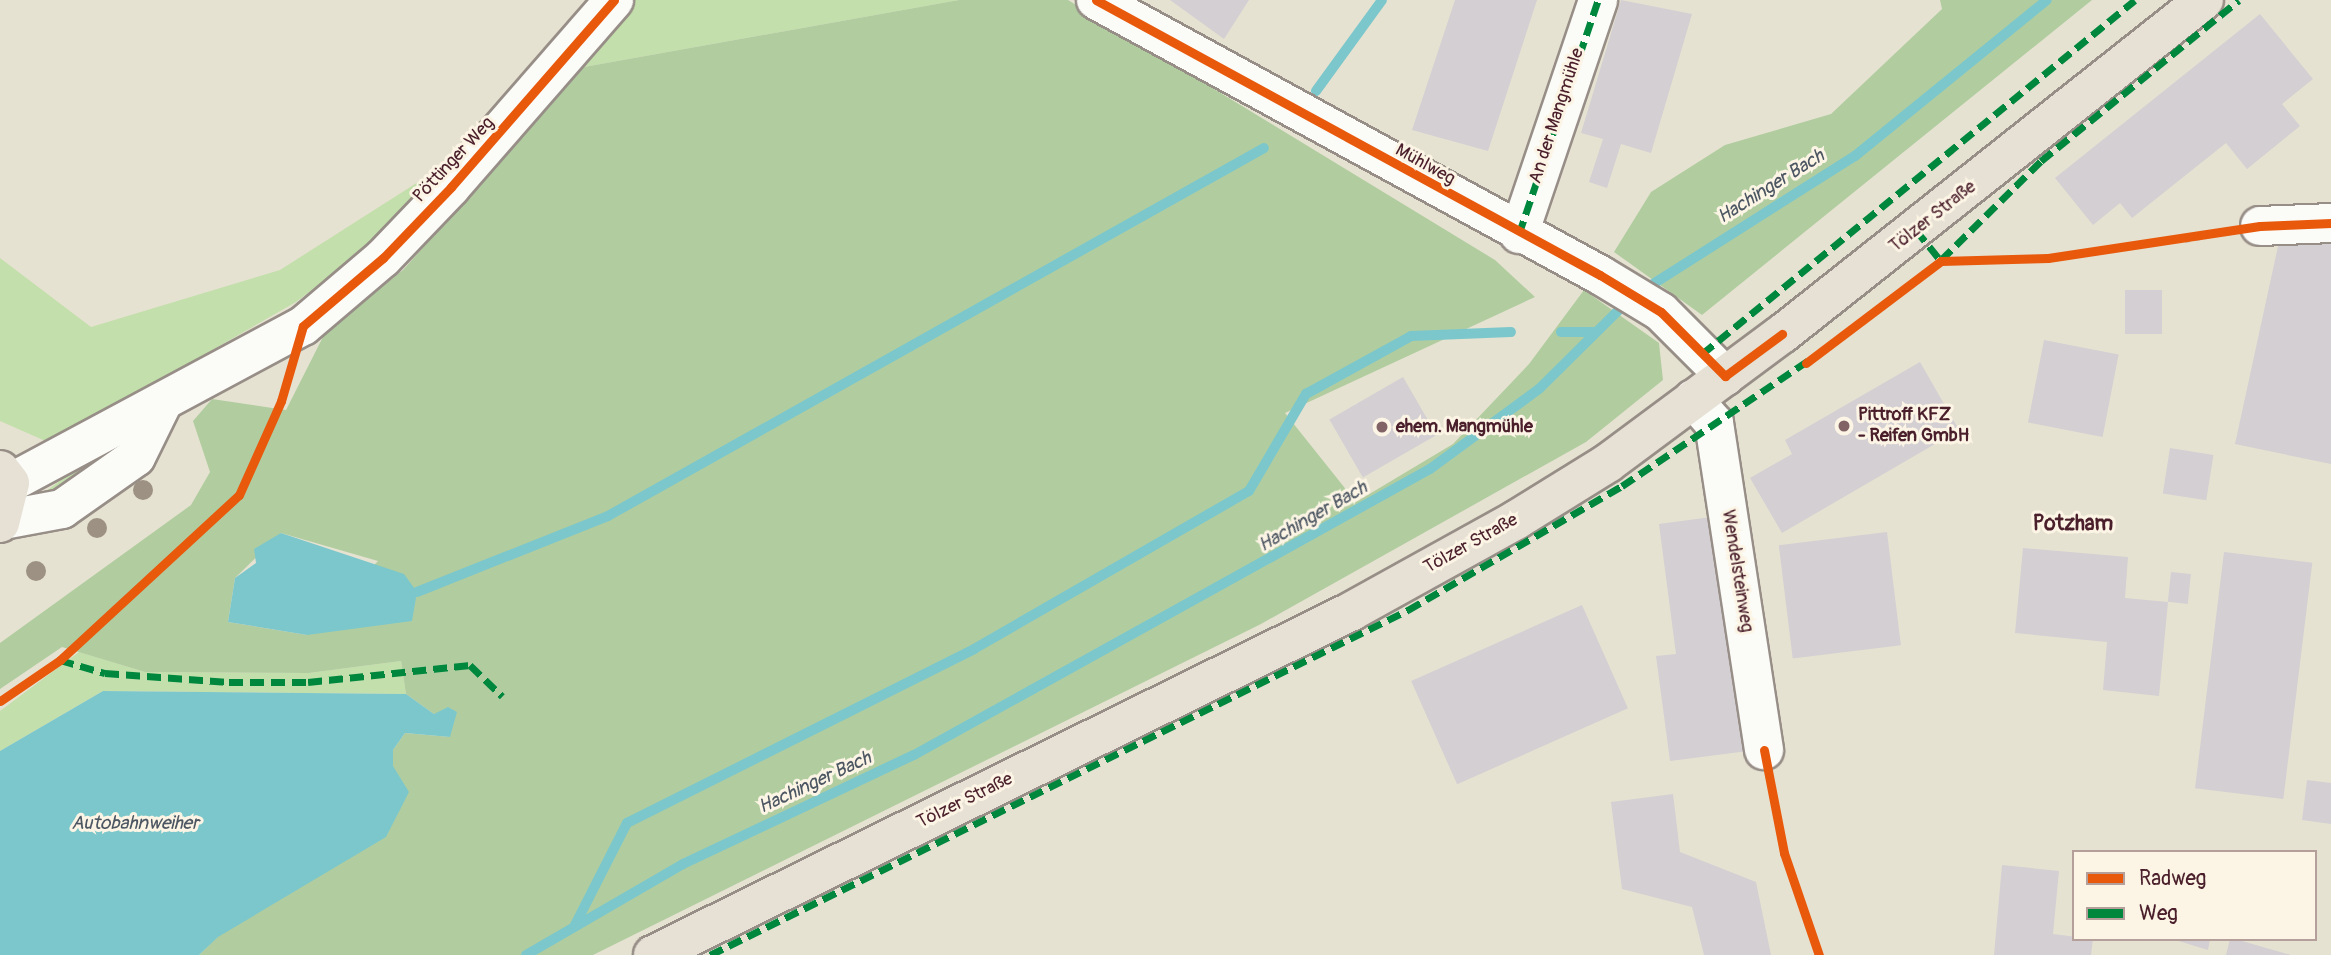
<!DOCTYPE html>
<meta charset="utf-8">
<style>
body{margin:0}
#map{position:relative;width:2331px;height:955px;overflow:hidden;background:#e6e2d1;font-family:Pangolin,sans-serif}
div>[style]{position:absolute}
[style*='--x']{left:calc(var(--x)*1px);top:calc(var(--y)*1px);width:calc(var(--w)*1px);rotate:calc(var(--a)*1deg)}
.green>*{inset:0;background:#c3dfab}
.forest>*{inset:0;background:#b1cda0}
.water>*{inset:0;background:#7cc7cb}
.stream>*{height:10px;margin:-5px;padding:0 5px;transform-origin:5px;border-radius:5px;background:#7cc7cb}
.building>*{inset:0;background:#d3cfd3;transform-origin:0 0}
.path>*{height:4.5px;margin-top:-2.25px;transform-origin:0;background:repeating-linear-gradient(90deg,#c2bdbb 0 5px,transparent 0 10px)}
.roads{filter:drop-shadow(2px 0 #978e87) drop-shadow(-2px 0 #978e87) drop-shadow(0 2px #978e87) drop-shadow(0 -2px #978e87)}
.minor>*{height:38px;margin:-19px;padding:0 19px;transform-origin:19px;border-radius:19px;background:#fbfbf8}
.major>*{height:38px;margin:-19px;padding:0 19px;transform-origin:19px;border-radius:19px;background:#e6e1d4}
.highway>*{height:38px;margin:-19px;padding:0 19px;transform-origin:19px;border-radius:19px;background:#e6e1d4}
.quiet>*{height:7px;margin-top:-3.5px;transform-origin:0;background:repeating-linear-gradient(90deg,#00873e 0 14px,transparent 0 21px)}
.cycleway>*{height:9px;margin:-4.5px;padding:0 4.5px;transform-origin:4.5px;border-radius:4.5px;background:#e8590c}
.trees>*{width:20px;height:20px;margin:-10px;border-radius:50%;background:#9d9183}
.dots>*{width:19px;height:19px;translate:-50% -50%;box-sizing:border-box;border:4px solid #fcf5e5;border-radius:50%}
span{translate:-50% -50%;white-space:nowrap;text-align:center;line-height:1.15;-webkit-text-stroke:6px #fcf5e5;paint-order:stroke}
.street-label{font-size:18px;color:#4a1f2b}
.poi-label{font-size:18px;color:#4a1f2b;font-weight:700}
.left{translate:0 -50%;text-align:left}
.water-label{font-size:19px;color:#4c5662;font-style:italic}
.quarter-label{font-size:21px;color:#4a1f2b;font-weight:700}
.legend{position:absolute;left:2072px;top:850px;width:245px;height:91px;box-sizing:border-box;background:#fcf5e5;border:2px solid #b59f9b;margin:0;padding:9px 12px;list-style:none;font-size:21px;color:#4a1f2b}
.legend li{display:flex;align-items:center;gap:14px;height:35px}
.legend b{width:35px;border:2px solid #b59f9b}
</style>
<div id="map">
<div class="green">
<div style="clip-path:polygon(631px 0,959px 0,584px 67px)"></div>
<div style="clip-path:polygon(437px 170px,371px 245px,296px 302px,50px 443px,0 421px,0 258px,91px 327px,280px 270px)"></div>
<div style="clip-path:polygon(134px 436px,54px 500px,42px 494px,113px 442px)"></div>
<div style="clip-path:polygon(79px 652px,145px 672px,309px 673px,401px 661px,406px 694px,103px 691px,0 751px,0 711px)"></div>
</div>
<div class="forest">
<div style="clip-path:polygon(evenodd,959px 0,1068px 0,1495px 260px,1535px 297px,1285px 413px,1356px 502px,1453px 444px,1529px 364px,1584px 290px,1659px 343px,1663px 380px,1586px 442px,1261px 624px,593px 955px,199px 955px,393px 766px,393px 750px,405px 733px,450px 737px,434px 714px,406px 694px,401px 661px,309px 673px,145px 672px,62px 647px,0 689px,0 643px,191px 505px,210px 472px,193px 421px,212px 399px,286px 410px,327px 329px,403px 270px,584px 67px,959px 0,281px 533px,378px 561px,307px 635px,228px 622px,235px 578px,281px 533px)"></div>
<div style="clip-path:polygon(1940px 0,2092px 0,1702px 315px,1614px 252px,1651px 192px,1725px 145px,1831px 114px,1942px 9px)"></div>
</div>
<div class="water">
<div style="clip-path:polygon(281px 533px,404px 574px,417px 592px,412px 621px,307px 635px,228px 622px,235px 578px,256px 563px,254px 549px)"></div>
<div style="clip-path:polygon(103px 691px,406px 694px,434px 714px,448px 707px,457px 712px,450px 737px,405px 733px,393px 750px,393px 766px,409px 792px,386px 837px,218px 937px,199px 955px,0 955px,0 751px)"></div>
</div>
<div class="stream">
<div style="--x:1316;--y:91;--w:112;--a:-54"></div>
<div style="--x:1642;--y:291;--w:252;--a:-32.4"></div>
<div style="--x:1855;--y:156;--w:247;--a:-39.1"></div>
<div style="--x:1561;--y:332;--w:32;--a:0"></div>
<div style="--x:417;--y:592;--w:206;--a:-21.7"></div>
<div style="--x:608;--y:516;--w:752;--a:-29.29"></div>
<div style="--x:574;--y:927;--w:117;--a:-63"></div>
<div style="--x:627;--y:823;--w:388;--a:-26.6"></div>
<div style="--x:974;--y:649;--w:317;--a:-29.9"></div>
<div style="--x:1249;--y:491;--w:113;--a:-59.6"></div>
<div style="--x:1306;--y:394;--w:120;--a:-28.9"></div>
<div style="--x:1411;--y:336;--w:100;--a:-2.3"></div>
<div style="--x:526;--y:955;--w:181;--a:-30.1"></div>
<div style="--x:683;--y:864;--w:255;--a:-25.3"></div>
<div style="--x:914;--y:755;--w:590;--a:-29"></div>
<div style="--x:1430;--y:469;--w:135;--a:-36.3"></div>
<div style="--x:1539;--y:389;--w:127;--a:-44.7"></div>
</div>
<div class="building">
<div style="clip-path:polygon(1170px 0,1249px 0,1224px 39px)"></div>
<div style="clip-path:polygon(1455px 0,1537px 0,1488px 151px,1412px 130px)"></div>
<div style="clip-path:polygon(1621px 0,1692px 14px,1651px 153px,1621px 144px,1607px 188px,1589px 182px,1603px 139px,1581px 133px)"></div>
<div style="clip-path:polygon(2260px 14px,2313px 79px,2282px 104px,2300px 126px,2247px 169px,2226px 143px,2132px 218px,2120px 203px,2093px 225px,2055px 178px)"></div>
<div style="clip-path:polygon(2331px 236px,2331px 464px,2235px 444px,2280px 237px)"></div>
<div style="left:2125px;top:290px;width:37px;height:44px"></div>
<div style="left:2044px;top:340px;width:76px;height:84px;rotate:11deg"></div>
<div style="clip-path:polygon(1920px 362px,1959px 430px,1782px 533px,1750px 478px,1792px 454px,1785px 440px)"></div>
<div style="left:1403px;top:377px;width:67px;height:85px;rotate:60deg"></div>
<div style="left:2170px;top:448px;width:44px;height:46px;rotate:9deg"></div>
<div style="clip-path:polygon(1719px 516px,1756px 750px,1670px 761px,1656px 656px,1676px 654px,1659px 524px)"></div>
<div style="left:1887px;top:532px;width:114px;height:109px;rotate:83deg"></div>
<div style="clip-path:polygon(2023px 548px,2128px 557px,2125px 598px,2168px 602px,2159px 696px,2103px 690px,2107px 642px,2015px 633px)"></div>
<div style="left:2224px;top:552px;width:89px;height:238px;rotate:7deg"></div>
<div style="left:2171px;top:572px;width:20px;height:30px;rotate:6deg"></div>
<div style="left:1582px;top:605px;width:113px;height:187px;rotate:66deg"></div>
<div style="clip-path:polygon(2307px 780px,2331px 783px,2331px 824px,2302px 820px)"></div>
<div style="clip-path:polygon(1673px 794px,1680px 852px,1756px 882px,1771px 955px,1704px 955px,1692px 907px,1622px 889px,1611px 802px)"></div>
<div style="clip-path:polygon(2002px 865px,2059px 871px,2053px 934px,2093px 939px,2091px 955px,1994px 955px)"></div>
<div style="clip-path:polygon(2172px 939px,2210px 939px,2208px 950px)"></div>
<div style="clip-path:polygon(2230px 939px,2235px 939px,2291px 955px,2226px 955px)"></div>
</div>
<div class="path">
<div style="--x:2185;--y:240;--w:38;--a:-11"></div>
</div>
<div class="roads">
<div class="minor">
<div style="--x:1096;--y:0;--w:574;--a:28.62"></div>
<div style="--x:1600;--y:275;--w:71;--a:31.2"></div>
<div style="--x:1661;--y:312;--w:91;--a:45"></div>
<div style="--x:2260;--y:226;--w:71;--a:-2.4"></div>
<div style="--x:1519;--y:234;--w:247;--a:-71.3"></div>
<div style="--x:1693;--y:399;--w:32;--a:49"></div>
<div style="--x:1714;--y:423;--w:331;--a:81.3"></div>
<div style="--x:10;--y:483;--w:332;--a:-28.2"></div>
<div style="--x:303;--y:326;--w:105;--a:-40.4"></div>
<div style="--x:383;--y:258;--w:98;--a:-46.2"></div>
<div style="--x:451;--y:187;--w:248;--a:-48.9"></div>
<div style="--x:3;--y:520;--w:60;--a:-10.6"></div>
<div style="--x:62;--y:509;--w:90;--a:-35.1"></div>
<div style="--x:136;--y:457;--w:59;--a:-63.9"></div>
</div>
<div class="major">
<div style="--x:0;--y:523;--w:41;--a:-76"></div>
<div style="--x:653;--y:955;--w:779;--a:-26.2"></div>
<div style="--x:1352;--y:611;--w:188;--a:-29"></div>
<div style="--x:1516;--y:520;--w:108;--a:-31.8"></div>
<div style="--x:1608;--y:463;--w:217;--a:-36.6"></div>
<div style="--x:1782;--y:334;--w:538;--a:-38.36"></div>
</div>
<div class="highway">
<div style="--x:0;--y:470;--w:16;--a:52"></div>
</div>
</div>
<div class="quiet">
<div style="--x:1916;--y:230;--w:40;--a:51"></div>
<div style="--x:1519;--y:234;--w:247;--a:-71.3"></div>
<div style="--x:1941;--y:260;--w:141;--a:-44.7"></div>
<div style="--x:2041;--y:161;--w:255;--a:-39.1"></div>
<div style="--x:1702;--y:354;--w:559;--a:-39.27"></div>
<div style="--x:60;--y:660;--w:47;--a:16.1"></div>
<div style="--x:105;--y:673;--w:124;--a:4.2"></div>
<div style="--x:229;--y:682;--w:79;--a:0"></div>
<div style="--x:308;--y:682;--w:163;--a:-6"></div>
<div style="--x:470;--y:665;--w:45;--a:44.1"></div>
<div style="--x:710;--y:955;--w:779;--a:-26.3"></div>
<div style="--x:1408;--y:610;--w:247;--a:-30.1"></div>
<div style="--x:1622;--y:486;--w:227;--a:-34"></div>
</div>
<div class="cycleway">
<div style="--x:1096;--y:0;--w:574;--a:28.62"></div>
<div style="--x:1600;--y:275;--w:71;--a:31.2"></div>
<div style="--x:1661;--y:312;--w:91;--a:45"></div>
<div style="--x:1725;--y:376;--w:71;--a:-36.4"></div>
<div style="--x:1806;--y:363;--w:169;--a:-37.1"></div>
<div style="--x:1941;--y:261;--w:107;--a:-1.6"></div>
<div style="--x:2048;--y:258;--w:214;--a:-8.6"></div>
<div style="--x:2260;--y:226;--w:71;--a:-2.4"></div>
<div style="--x:0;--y:701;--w:73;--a:-34.3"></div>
<div style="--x:60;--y:660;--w:243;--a:-42.7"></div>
<div style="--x:239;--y:495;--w:103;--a:-65.9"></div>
<div style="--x:281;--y:401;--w:78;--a:-73.7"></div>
<div style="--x:303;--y:326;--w:105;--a:-40.4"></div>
<div style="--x:383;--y:258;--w:98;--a:-46.2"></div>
<div style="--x:451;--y:187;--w:248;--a:-48.9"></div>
<div style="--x:1764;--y:750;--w:105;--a:79"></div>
<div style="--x:1784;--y:853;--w:108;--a:71.1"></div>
</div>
<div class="trees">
<div style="left:143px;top:490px"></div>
<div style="left:97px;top:528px"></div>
<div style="left:36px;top:571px"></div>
</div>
<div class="dots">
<div style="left:1844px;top:426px;background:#816365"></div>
<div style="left:1382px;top:427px;background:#816365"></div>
</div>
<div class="street-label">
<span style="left:1557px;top:116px;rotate:-72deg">An der Mangmühle</span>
<span style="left:454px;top:160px;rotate:-47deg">Pöttinger Weg</span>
<span style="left:1425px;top:165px;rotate:29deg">Mühlweg</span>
<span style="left:1933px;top:217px;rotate:-38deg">Tölzer Straße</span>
<span style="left:1471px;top:544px;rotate:-29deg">Tölzer Straße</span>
<span style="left:1737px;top:571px;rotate:81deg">Wendelsteinweg</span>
<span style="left:965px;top:801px;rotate:-26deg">Tölzer Straße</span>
</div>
<div class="poi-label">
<span class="left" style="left:1858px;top:426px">Pittroff KFZ<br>- Reifen GmbH</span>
<span class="left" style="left:1396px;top:427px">ehem. Mangmühle</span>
</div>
<div class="water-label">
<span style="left:1771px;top:187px;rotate:-32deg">Hachinger Bach</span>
<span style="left:1313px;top:517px;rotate:-30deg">Hachinger Bach</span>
<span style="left:815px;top:783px;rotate:-25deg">Hachinger Bach</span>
<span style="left:135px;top:824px">Autobahnweiher</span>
</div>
<div class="quarter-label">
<span style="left:2073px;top:524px">Potzham</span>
</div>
<ul class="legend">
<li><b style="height:9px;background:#e8590c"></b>Radweg</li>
<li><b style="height:9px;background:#00873e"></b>Weg</li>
</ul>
</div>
